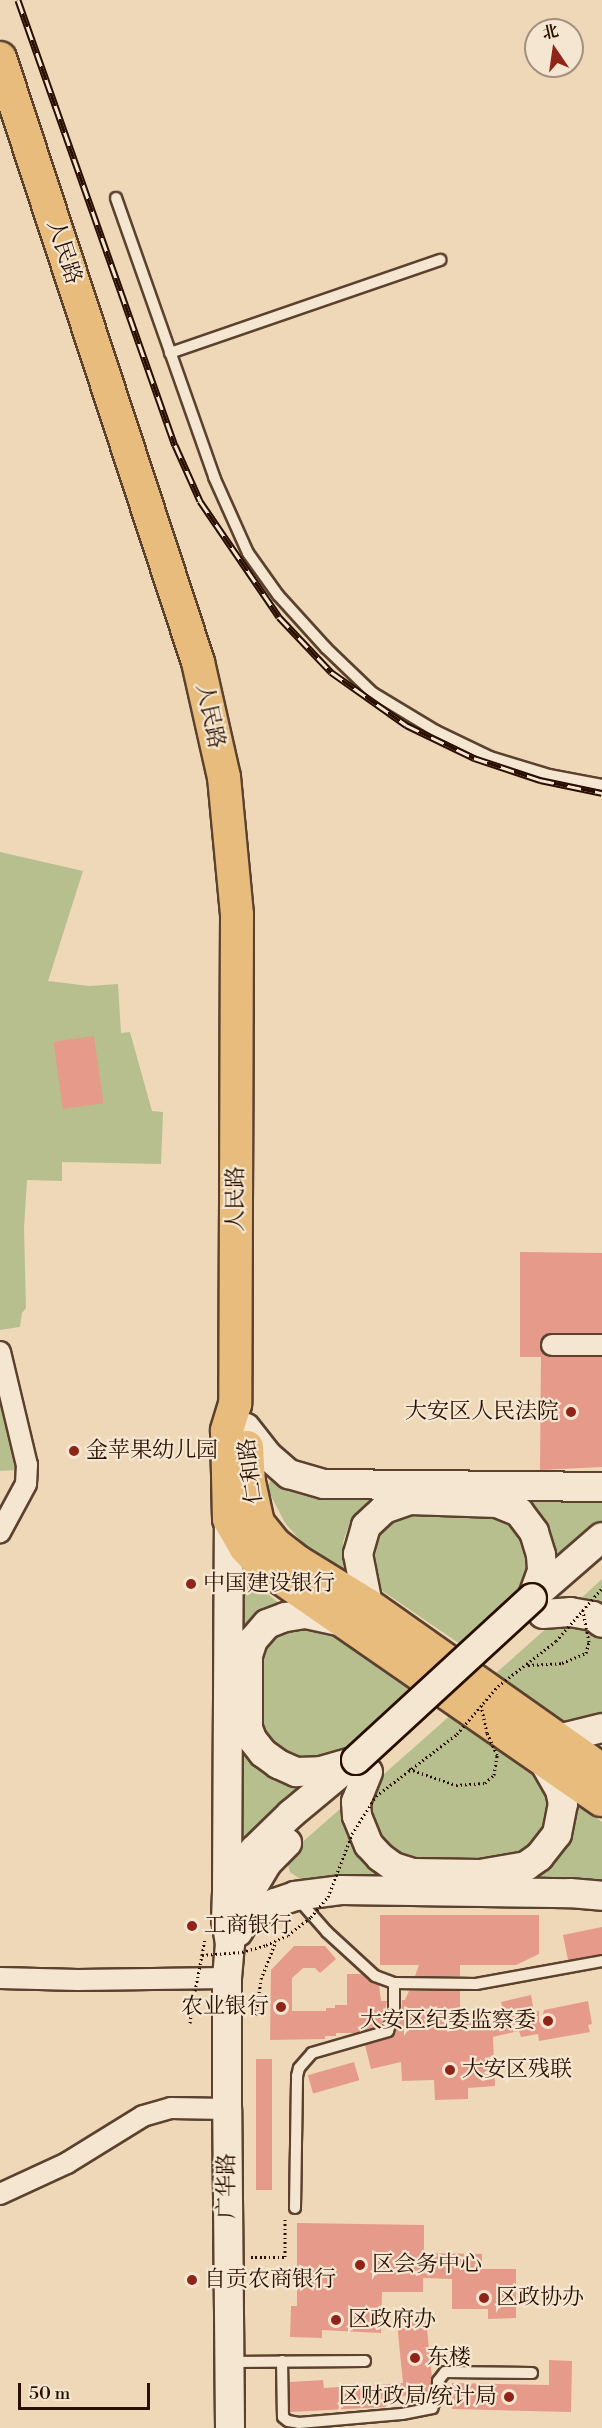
<!DOCTYPE html>
<meta charset="utf-8">
<style>
body{margin:0}
#map{position:relative;width:602px;height:2428px;overflow:hidden;background:#eed8b7;font-family:"Libre Bodoni","Noto Serif SC",serif}
div>[style]{position:absolute}
[style*='--x']{left:calc(var(--x)*1px);top:calc(var(--y)*1px);width:calc(var(--w)*1px);rotate:calc(var(--a)*1deg)}
.green>*{inset:0;background:#b8bf8f}
.building>*{inset:0;background:#e69b8a;transform-origin:0 0}
.path>*{height:3px;margin-top:-1.5px;transform-origin:0;background:repeating-linear-gradient(90deg,#2a0f00 0 1.5px,transparent 0 4.5px)}
.roads{filter:drop-shadow(2px 0 #5b412e) drop-shadow(-2px 0 #5b412e) drop-shadow(0 2px #5b412e) drop-shadow(0 -2px #5b412e)}
.lane>*{height:10px;margin:-5px;padding:0 5px;transform-origin:5px;border-radius:5px;background:#f4e6d0}
.street>*{height:20px;margin:-10px;padding:0 10px;transform-origin:10px;border-radius:10px;background:#f4e6d0}
.secondary>*{height:28px;margin:-14px;padding:0 14px;transform-origin:14px;border-radius:14px;background:#f4e6d0}
.primary>*{height:32px;margin:-16px;padding:0 16px;transform-origin:16px;border-radius:16px;background:#e7bc7c}
.rail>*{height:7px;margin-top:-3.5px;transform-origin:0;background:repeating-linear-gradient(90deg,#f4e6d0 0 14px,#2a0f00 0 28px);box-sizing:border-box;border-block:2px solid #2a0f00}
.path-bridge>*{height:3px;margin-top:-1.5px;transform-origin:0;background:repeating-linear-gradient(90deg,#2a0f00 0 1.5px,transparent 0 4.5px)}
.bridges{filter:drop-shadow(2px 0 #2a0f00) drop-shadow(-2px 0 #2a0f00) drop-shadow(0 2px #2a0f00) drop-shadow(0 -2px #2a0f00)}
.secondary-bridge>*{height:28px;margin:-14px;padding:0 14px;transform-origin:14px;border-radius:14px;background:#f4e6d0}
.dots>*{width:16px;height:16px;translate:-50% -50%;box-sizing:border-box;border:3px solid #f4e6d0;border-radius:50%}
span{translate:-50% -50%;white-space:nowrap;text-align:center;line-height:1.15;-webkit-text-stroke:4.5px #f4e6d0;paint-order:stroke}
.street-label{font-size:22px;color:#2a0f00}
.poi-label{font-size:22px;color:#2a0f00}
.right{translate:-100% -50%;text-align:right}
.left{translate:0 -50%;text-align:left}
.north{position:absolute;left:524px;top:18px;width:60px;height:60px;box-sizing:border-box;background:#f4e6d0;border:2px solid #a3907d;border-radius:50%;rotate:347deg;font-size:16px;font-weight:700;line-height:24px;text-align:center;color:#2a0f00}
.north::after{content:'';display:block;margin:auto;width:21px;height:27px;background:#8f2418;clip-path:polygon(50% 0,100% 100%,50% 72%,0 100%)}
.scale{position:absolute;left:18px;top:2383px;width:132px;height:27px;box-sizing:border-box;border:3px solid #2a0f00;border-top:0;padding-left:8px;font-size:18px;line-height:21px;white-space:nowrap;color:#2a0f00;-webkit-text-stroke:4px #f4e6d0;paint-order:stroke}
</style>
<div id="map">
<div class="green">
<div style="clip-path:polygon(0 852px,83px 871px,48px 981px,89px 986px,118px 984px,121px 1033px,130px 1032px,152px 1111px,163px 1112px,161px 1164px,62px 1162px,62px 1181px,27px 1180px,24px 1228px,26px 1308px,22px 1313px,20px 1327px,0 1330px)"></div>
<div style="clip-path:polygon(0 1389px,17px 1470px,0 1471px)"></div>
<div style="clip-path:polygon(283px 1480px,383px 1492px,366px 1503px,350px 1522px,343px 1542px,347px 1580px,307px 1548px,285px 1523px,267px 1488px,270px 1481px)"></div>
<div style="clip-path:polygon(514px 1497px,602px 1497px,602px 1524px,555px 1565px)"></div>
<div style="clip-path:polygon(420px 1511px,489px 1514px,508px 1523px,520px 1536px,527px 1555px,526px 1574px,519px 1593px,460px 1644px,378px 1588px,371px 1564px,374px 1540px,384px 1525px,401px 1515px)"></div>
<div style="clip-path:polygon(240px 1570px,282px 1606px,259px 1613px,240px 1635px)"></div>
<div style="clip-path:polygon(602px 1579px,602px 1603px,578px 1601px)"></div>
<div style="clip-path:polygon(568px 1621px,602px 1633px,602px 1715px,564px 1724px,495px 1674px,550px 1625px)"></div>
<div style="clip-path:polygon(306px 1625px,329px 1631px,410px 1690px,344px 1750px,308px 1761px,286px 1756px,262px 1734px,260px 1654px,271px 1641px,288px 1629px)"></div>
<div style="clip-path:polygon(453px 1713px,529px 1770px,542px 1782px,550px 1798px,548px 1823px,528px 1851px,498px 1861px,417px 1862px,394px 1852px,379px 1834px,370px 1799px,375px 1782px)"></div>
<div style="clip-path:polygon(241px 1749px,255px 1766px,269px 1775px,309px 1785px,241px 1846px)"></div>
<div style="clip-path:polygon(575px 1802px,602px 1822px,602px 1886px,530px 1880px)"></div>
<div style="clip-path:polygon(340px 1809px,350px 1842px,386px 1876px,385px 1879px,300px 1879px,290px 1872px,287px 1862px,299px 1845px)"></div>
</div>
<div class="building">
<div style="left:94px;top:1036px;width:68px;height:41px;rotate:82deg"></div>
<div style="clip-path:polygon(520px 1252px,602px 1253px,602px 1333px,551px 1333px,546px 1335px,540px 1344px,542px 1351px,551px 1357px,602px 1357px,602px 1467px,540px 1470px,541px 1357px,520px 1357px)"></div>
<div style="clip-path:polygon(380px 1915px,539px 1915px,539px 1954px,516px 1965px,460px 1965px,460px 1976px,415px 1976px,419px 1965px,380px 1965px)"></div>
<div style="clip-path:polygon(602px 1927px,602px 1954px,568px 1960px,563px 1935px)"></div>
<div style="clip-path:polygon(294px 1946px,325px 1946px,336px 1959px,320px 1973px,315px 1968px,303px 1968px,292px 1978px,292px 2011px,326px 2011px,326px 2008px,335px 2008px,335px 2005px,347px 2005px,347px 1974px,362px 1974px,379px 1985px,381px 2001px,387px 2001px,382px 2025px,355px 2033px,336px 2033px,336px 2036px,325px 2036px,325px 2039px,270px 2040px,271px 1970px)"></div>
<div style="clip-path:polygon(409px 1991px,460px 1991px,460px 2022px,505px 2019px,501px 2002px,531px 1995px,534px 2012px,539px 2011px,539px 2022px,541px 2023px,544px 2010px,588px 2001px,592px 2024px,588px 2025px,590px 2032px,539px 2041px,538px 2034px,521px 2037px,519px 2031px,493px 2037px,495px 2086px,468px 2088px,468px 2099px,435px 2100px,434px 2080px,402px 2081px,401px 2062px,371px 2069px,365px 2045px,394px 2036px,401px 2015px,402px 2000px,405px 2000px)"></div>
<div style="left:256px;top:2059px;width:16px;height:131px"></div>
<div style="left:354px;top:2062px;width:19px;height:48px;rotate:74deg"></div>
<div style="clip-path:polygon(297px 2223px,424px 2225px,424px 2253px,482px 2254px,482px 2269px,516px 2269px,516px 2318px,488px 2319px,488px 2309px,452px 2309px,452px 2279px,423px 2278px,423px 2292px,382px 2292px,381px 2333px,322px 2330px,322px 2338px,290px 2337px,291px 2306px,297px 2306px)"></div>
<div style="clip-path:polygon(426px 2320px,432px 2377px,430px 2393px,385px 2398px,386px 2407px,290px 2412px,290px 2382px,323px 2380px,324px 2388px,403px 2383px,397px 2323px)"></div>
<div style="clip-path:polygon(549px 2360px,572px 2361px,571px 2412px,452px 2409px,452px 2383px,549px 2385px)"></div>
</div>
<div class="path">
<div style="--x:202;--y:1955;--w:17;--a:-80"></div>
<div style="--x:256;--y:2015;--w:36;--a:-82"></div>
<div style="--x:261;--y:1979;--w:41;--a:-68.5"></div>
<div style="--x:190;--y:2023;--w:27;--a:-82"></div>
<div style="--x:251;--y:2257;--w:34;--a:0"></div>
<div style="--x:285;--y:2257;--w:39;--a:-90"></div>
</div>
<div class="roads">
<div class="lane">
<div style="--x:116;--y:198;--w:296;--a:70.6"></div>
<div style="--x:214;--y:477;--w:83;--a:65.9"></div>
<div style="--x:248;--y:553;--w:52;--a:54.5"></div>
<div style="--x:278;--y:595;--w:72;--a:47.8"></div>
<div style="--x:326;--y:648;--w:65;--a:43.8"></div>
<div style="--x:373;--y:693;--w:74;--a:31.1"></div>
<div style="--x:436;--y:731;--w:60;--a:25.7"></div>
<div style="--x:490;--y:757;--w:62;--a:17"></div>
<div style="--x:549;--y:775;--w:54;--a:10.7"></div>
<div style="--x:170;--y:353;--w:286;--a:-19"></div>
<div style="--x:298;--y:1899;--w:44;--a:48.7"></div>
<div style="--x:327;--y:1932;--w:65;--a:42.5"></div>
<div style="--x:375;--y:1976;--w:20;--a:20"></div>
<div style="--x:394;--y:1983;--w:82;--a:0.7"></div>
<div style="--x:476;--y:1984;--w:128;--a:-10.3"></div>
<div style="--x:295;--y:2208;--w:132;--a:-89.1"></div>
<div style="--x:297;--y:2076;--w:8;--a:-76"></div>
<div style="--x:299;--y:2068;--w:20;--a:-49"></div>
<div style="--x:312;--y:2053;--w:79;--a:-16.1"></div>
<div style="--x:388;--y:2031;--w:19;--a:-72"></div>
<div style="--x:394;--y:2013;--w:30;--a:-90"></div>
<div style="--x:282;--y:2361;--w:56;--a:89"></div>
<div style="--x:283;--y:2417;--w:6;--a:39"></div>
<div style="--x:288;--y:2421;--w:11;--a:10"></div>
<div style="--x:299;--y:2423;--w:103;--a:-5"></div>
<div style="--x:402;--y:2414;--w:31;--a:-11"></div>
<div style="--x:432;--y:2408;--w:12;--a:-66"></div>
<div style="--x:437;--y:2397;--w:16;--a:-86"></div>
<div style="--x:438;--y:2381;--w:11;--a:-52"></div>
<div style="--x:445;--y:2372;--w:87;--a:0.7"></div>
<div style="--x:230;--y:2362;--w:135;--a:-0.4"></div>
</div>
<div class="street">
<div style="--x:552;--y:1345;--w:50;--a:0"></div>
<div style="--x:0;--y:1352;--w:116;--a:76.6"></div>
<div style="--x:27;--y:1465;--w:19;--a:93"></div>
<div style="--x:26;--y:1484;--w:55;--a:118.4"></div>
<div style="--x:0;--y:1978;--w:78;--a:1.5"></div>
<div style="--x:78;--y:1980;--w:149;--a:-0.8"></div>
<div style="--x:0;--y:2194;--w:74;--a:-24.8"></div>
<div style="--x:67;--y:2163;--w:89;--a:-31.7"></div>
<div style="--x:143;--y:2116;--w:29;--a:-16"></div>
<div style="--x:171;--y:2108;--w:56;--a:1"></div>
</div>
<div class="secondary">
<div style="--x:246;--y:1428;--w:36;--a:52"></div>
<div style="--x:268;--y:1456;--w:28;--a:41"></div>
<div style="--x:289;--y:1474;--w:36;--a:16"></div>
<div style="--x:324;--y:1484;--w:278;--a:0.6"></div>
<div style="--x:533;--y:1597;--w:91;--a:-41"></div>
<div style="--x:368;--y:1605;--w:52;--a:-101.1"></div>
<div style="--x:358;--y:1554;--w:29;--a:-74"></div>
<div style="--x:366;--y:1526;--w:25;--a:-43"></div>
<div style="--x:384;--y:1509;--w:28;--a:-19"></div>
<div style="--x:410;--y:1500;--w:87;--a:2"></div>
<div style="--x:497;--y:1503;--w:24;--a:22"></div>
<div style="--x:519;--y:1512;--w:25;--a:53"></div>
<div style="--x:534;--y:1532;--w:24;--a:73"></div>
<div style="--x:541;--y:1555;--w:16;--a:86"></div>
<div style="--x:542;--y:1571;--w:29;--a:110"></div>
<div style="--x:543;--y:1614;--w:27;--a:-4"></div>
<div style="--x:570;--y:1612;--w:23;--a:10"></div>
<div style="--x:593;--y:1616;--w:11;--a:38"></div>
<div style="--x:343;--y:1622;--w:39;--a:-168"></div>
<div style="--x:305;--y:1614;--w:20;--a:171"></div>
<div style="--x:285;--y:1617;--w:19;--a:159"></div>
<div style="--x:267;--y:1624;--w:21;--a:131"></div>
<div style="--x:253;--y:1640;--w:16;--a:108"></div>
<div style="--x:248;--y:1655;--w:73;--a:90"></div>
<div style="--x:248;--y:1728;--w:12;--a:70"></div>
<div style="--x:252;--y:1739;--w:18;--a:52"></div>
<div style="--x:263;--y:1753;--w:19;--a:36"></div>
<div style="--x:278;--y:1764;--w:20;--a:24"></div>
<div style="--x:296;--y:1772;--w:25;--a:-2"></div>
<div style="--x:321;--y:1771;--w:29;--a:-16"></div>
<div style="--x:558;--y:1739;--w:45;--a:-14"></div>
<div style="--x:368;--y:1772;--w:32;--a:112"></div>
<div style="--x:356;--y:1802;--w:14;--a:86"></div>
<div style="--x:357;--y:1816;--w:31;--a:68"></div>
<div style="--x:369;--y:1845;--w:16;--a:47"></div>
<div style="--x:380;--y:1857;--w:17;--a:36"></div>
<div style="--x:394;--y:1867;--w:20;--a:18"></div>
<div style="--x:413;--y:1873;--w:67;--a:0.9"></div>
<div style="--x:480;--y:1874;--w:47;--a:-9.9"></div>
<div style="--x:526;--y:1866;--w:16;--a:-35"></div>
<div style="--x:539;--y:1857;--w:29;--a:-52"></div>
<div style="--x:557;--y:1834;--w:31;--a:-79"></div>
<div style="--x:563;--y:1804;--w:14;--a:-102"></div>
<div style="--x:560;--y:1790;--w:36;--a:-120"></div>
<div style="--x:227;--y:1889;--w:370;--a:-89.7"></div>
<div style="--x:244;--y:1922;--w:36;--a:-32"></div>
<div style="--x:275;--y:1903;--w:21;--a:-19"></div>
<div style="--x:295;--y:1896;--w:46;--a:-7.4"></div>
<div style="--x:341;--y:1890;--w:229;--a:0.8"></div>
<div style="--x:570;--y:1893;--w:32;--a:5"></div>
<div style="--x:238;--y:1932;--w:12;--a:-59"></div>
<div style="--x:244;--y:1922;--w:38;--a:-75"></div>
<div style="--x:254;--y:1885;--w:27;--a:-59"></div>
<div style="--x:268;--y:1862;--w:27;--a:-45"></div>
<div style="--x:230;--y:2428;--w:319;--a:-90.5"></div>
<div style="--x:227;--y:2109;--w:131;--a:-90"></div>
<div style="--x:227;--y:1978;--w:34;--a:-85"></div>
<div style="--x:230;--y:1944;--w:24;--a:-99"></div>
<div style="--x:226;--y:1920;--w:26;--a:-88"></div>
<div style="--x:227;--y:1894;--w:24;--a:-68"></div>
<div style="--x:236;--y:1872;--w:28;--a:-51"></div>
<div style="--x:254;--y:1850;--w:52;--a:-44.2"></div>
<div style="--x:291;--y:1814;--w:85;--a:-39.7"></div>
</div>
<div class="primary">
<div style="--x:0;--y:58;--w:636;--a:71.85"></div>
<div style="--x:198;--y:662;--w:118;--a:77.3"></div>
<div style="--x:224;--y:777;--w:139;--a:84.6"></div>
<div style="--x:237;--y:915;--w:489;--a:90.2"></div>
<div style="--x:235;--y:1404;--w:28;--a:107"></div>
<div style="--x:227;--y:1431;--w:88;--a:88.7"></div>
<div style="--x:229;--y:1519;--w:32;--a:60"></div>
<div style="--x:245;--y:1547;--w:25;--a:47"></div>
<div style="--x:262;--y:1565;--w:413;--a:34.7"></div>
<div style="--x:247;--y:1447;--w:35;--a:87"></div>
<div style="--x:249;--y:1482;--w:42;--a:77.6"></div>
<div style="--x:258;--y:1523;--w:27;--a:51"></div>
<div style="--x:275;--y:1544;--w:29;--a:38"></div>
<div style="--x:298;--y:1562;--w:82;--a:31.6"></div>
<div style="--x:368;--y:1605;--w:286;--a:35.2"></div>
</div>
</div>
<div class="rail">
<div style="--x:18;--y:0;--w:472;--a:70.6"></div>
<div style="--x:175;--y:445;--w:61;--a:65.9"></div>
<div style="--x:200;--y:501;--w:140;--a:55.7"></div>
<div style="--x:279;--y:617;--w:76;--a:46.6"></div>
<div style="--x:331;--y:672;--w:92;--a:35.2"></div>
<div style="--x:406;--y:725;--w:76;--a:25.9"></div>
<div style="--x:474;--y:758;--w:70;--a:18.4"></div>
<div style="--x:540;--y:780;--w:63;--a:11.8"></div>
</div>
<div class="path-bridge">
<div style="--x:528;--y:1665;--w:34;--a:-3"></div>
<div style="--x:562;--y:1663;--w:26;--a:-23"></div>
<div style="--x:586;--y:1653;--w:11;--a:-75"></div>
<div style="--x:589;--y:1642;--w:33;--a:-101"></div>
<div style="--x:409;--y:1769;--w:50;--a:18.8"></div>
<div style="--x:456;--y:1785;--w:29;--a:-4"></div>
<div style="--x:485;--y:1783;--w:12;--a:-42"></div>
<div style="--x:494;--y:1775;--w:20;--a:-81"></div>
<div style="--x:497;--y:1755;--w:24;--a:-114"></div>
<div style="--x:487;--y:1733;--w:29;--a:-102"></div>
<div style="--x:195;--y:1991;--w:37;--a:-79"></div>
<div style="--x:202;--y:1955;--w:40;--a:-4.3"></div>
<div style="--x:242;--y:1952;--w:25;--a:-16"></div>
<div style="--x:266;--y:1945;--w:24;--a:-24"></div>
<div style="--x:288;--y:1935;--w:29;--a:-38"></div>
<div style="--x:311;--y:1917;--w:26;--a:-50"></div>
<div style="--x:328;--y:1897;--w:67;--a:-69.1"></div>
<div style="--x:352;--y:1834;--w:45;--a:-57.7"></div>
<div style="--x:376;--y:1796;--w:102;--a:-37.4"></div>
<div style="--x:457;--y:1734;--w:63;--a:-49.5"></div>
<div style="--x:498;--y:1686;--w:73;--a:-37.8"></div>
<div style="--x:556;--y:1641;--w:70;--a:-49"></div>
</div>
<div class="bridges">
<div class="secondary-bridge">
<div style="--x:356;--y:1760;--w:239;--a:-42.6"></div>
</div>
</div>
<div class="dots">
<div style="left:571px;top:1412px;background:#8f2418"></div>
<div style="left:74px;top:1451px;background:#8f2418"></div>
<div style="left:191px;top:1584px;background:#8f2418"></div>
<div style="left:192px;top:1926px;background:#8f2418"></div>
<div style="left:281px;top:2007px;background:#8f2418"></div>
<div style="left:548px;top:2021px;background:#8f2418"></div>
<div style="left:450px;top:2070px;background:#8f2418"></div>
<div style="left:360px;top:2265px;background:#8f2418"></div>
<div style="left:192px;top:2280px;background:#8f2418"></div>
<div style="left:484px;top:2298px;background:#8f2418"></div>
<div style="left:336px;top:2320px;background:#8f2418"></div>
<div style="left:415px;top:2358px;background:#8f2418"></div>
<div style="left:509px;top:2397px;background:#8f2418"></div>
</div>
<div class="street-label">
<span style="left:64px;top:252px;rotate:72deg">人民路</span>
<span style="left:210px;top:716px;rotate:78deg">人民路</span>
<span style="left:236px;top:1199px;rotate:-90deg">人民路</span>
<span style="left:251px;top:1471px;rotate:-97deg">仁和路</span>
<span style="left:227px;top:2186px;rotate:-90deg">广华路</span>
</div>
<div class="poi-label">
<span class="right" style="left:559px;top:1412px">大安区人民法院</span>
<span class="left" style="left:86px;top:1451px">金苹果幼儿园</span>
<span class="left" style="left:203px;top:1584px">中国建设银行</span>
<span class="left" style="left:204px;top:1926px">工商银行</span>
<span class="right" style="left:269px;top:2007px">农业银行</span>
<span class="right" style="left:536px;top:2021px">大安区纪委监察委</span>
<span class="left" style="left:462px;top:2070px">大安区残联</span>
<span class="left" style="left:372px;top:2265px">区会务中心</span>
<span class="left" style="left:204px;top:2280px">自贡农商银行</span>
<span class="left" style="left:496px;top:2298px">区政协办</span>
<span class="left" style="left:348px;top:2320px">区政府办</span>
<span class="left" style="left:427px;top:2358px">东楼</span>
<span class="right" style="left:497px;top:2397px">区财政局/统计局</span>
</div>
<div class="north">北</div>
<div class="scale">50 m</div>
</div>
